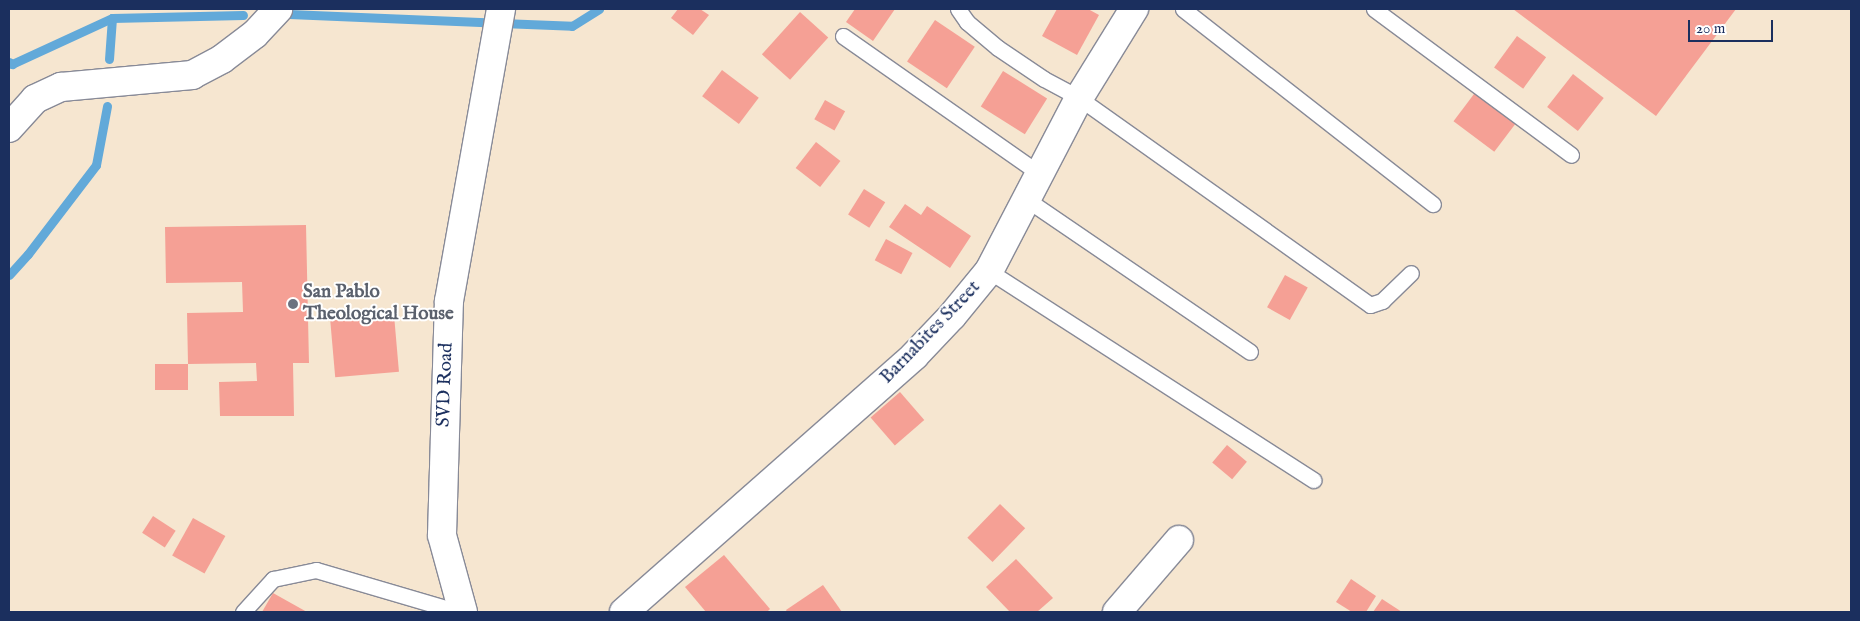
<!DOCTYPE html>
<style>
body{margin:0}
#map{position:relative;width:1860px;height:621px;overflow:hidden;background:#f6e6d0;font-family:"IM FELL English",serif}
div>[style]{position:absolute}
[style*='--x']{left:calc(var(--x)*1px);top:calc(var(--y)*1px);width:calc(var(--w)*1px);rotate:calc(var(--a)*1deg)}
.stream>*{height:9px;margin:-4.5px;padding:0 4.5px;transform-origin:4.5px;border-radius:4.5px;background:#62a9d9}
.building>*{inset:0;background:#f5a095;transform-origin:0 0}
.roads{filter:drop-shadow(1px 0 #888a97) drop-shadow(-1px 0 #888a97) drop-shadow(0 1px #888a97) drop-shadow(0 -1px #888a97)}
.lane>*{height:15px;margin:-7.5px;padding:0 7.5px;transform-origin:7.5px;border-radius:7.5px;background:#fff}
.street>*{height:28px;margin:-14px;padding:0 14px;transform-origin:14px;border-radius:14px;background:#fff}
.secondary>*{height:28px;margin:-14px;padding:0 14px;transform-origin:14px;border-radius:14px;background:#fff}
.dots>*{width:14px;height:14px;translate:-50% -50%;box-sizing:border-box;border:2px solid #fff;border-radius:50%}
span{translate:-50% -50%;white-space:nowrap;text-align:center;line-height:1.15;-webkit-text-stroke:4px #fff;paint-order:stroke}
.worship-label{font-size:19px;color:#5b616d;font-weight:700}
.left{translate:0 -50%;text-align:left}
.street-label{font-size:19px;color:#1b2f5e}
.frame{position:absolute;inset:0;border:10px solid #1b2f5e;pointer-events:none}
.scale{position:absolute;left:1688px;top:20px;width:85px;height:22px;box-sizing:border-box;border:2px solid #1b2f5e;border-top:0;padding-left:6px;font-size:15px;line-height:18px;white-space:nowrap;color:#1b2f5e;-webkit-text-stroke:4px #fff;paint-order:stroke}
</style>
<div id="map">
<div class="stream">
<div style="--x:289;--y:14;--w:283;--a:2.4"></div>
<div style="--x:572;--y:26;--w:32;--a:-32"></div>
<div style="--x:109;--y:59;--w:41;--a:-85.8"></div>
<div style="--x:9;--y:62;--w:4;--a:34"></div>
<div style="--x:12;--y:64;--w:110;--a:-24.7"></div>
<div style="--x:112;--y:18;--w:131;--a:-1.3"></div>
<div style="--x:9;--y:275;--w:28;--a:-48"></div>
<div style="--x:28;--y:254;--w:112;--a:-52.6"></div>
<div style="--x:96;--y:165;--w:60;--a:-79.4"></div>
</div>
<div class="building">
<div style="clip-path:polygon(678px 9px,700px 9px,709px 15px,693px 35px,671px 18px)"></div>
<div style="clip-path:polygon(855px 9px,895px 9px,873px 41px,846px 22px)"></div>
<div style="clip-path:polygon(1057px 9px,1088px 9px,1099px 15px,1077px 55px,1042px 36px)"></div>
<div style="clip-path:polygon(1513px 9px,1736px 9px,1656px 116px)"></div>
<div style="left:800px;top:12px;width:38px;height:57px;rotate:42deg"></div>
<div style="left:935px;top:20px;width:48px;height:50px;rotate:34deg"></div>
<div style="left:1517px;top:36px;width:36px;height:39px;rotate:36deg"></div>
<div style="left:722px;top:70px;width:46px;height:33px;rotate:37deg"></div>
<div style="left:1003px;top:71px;width:52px;height:42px;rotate:32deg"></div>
<div style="left:1573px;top:74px;width:39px;height:42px;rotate:38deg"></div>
<div style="left:1477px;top:90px;width:51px;height:39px;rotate:37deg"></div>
<div style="left:825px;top:100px;width:23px;height:22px;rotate:29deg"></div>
<div style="left:816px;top:142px;width:31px;height:33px;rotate:38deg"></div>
<div style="left:864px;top:189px;width:25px;height:30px;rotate:32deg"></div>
<div style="clip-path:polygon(905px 204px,921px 215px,927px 206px,971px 236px,950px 268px,889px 227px)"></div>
<div style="clip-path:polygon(306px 225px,309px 363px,293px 363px,294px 416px,220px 416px,219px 382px,257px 381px,256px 363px,188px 364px,187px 313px,243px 312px,242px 282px,166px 283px,165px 227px)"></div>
<div style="left:886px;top:239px;width:30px;height:24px;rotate:28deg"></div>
<div style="left:1285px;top:275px;width:26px;height:37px;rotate:29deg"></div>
<div style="left:394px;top:315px;width:57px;height:64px;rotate:85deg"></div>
<div style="left:188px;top:364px;width:26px;height:33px;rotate:90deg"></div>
<div style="left:900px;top:392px;width:37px;height:39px;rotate:49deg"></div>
<div style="left:1227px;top:445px;width:26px;height:23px;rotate:40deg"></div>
<div style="left:1000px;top:504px;width:35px;height:47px;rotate:44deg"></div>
<div style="left:153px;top:516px;width:27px;height:20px;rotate:33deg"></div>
<div style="left:193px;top:518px;width:37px;height:43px;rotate:29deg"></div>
<div style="clip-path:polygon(724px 555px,770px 609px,767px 612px,706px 612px,685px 587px)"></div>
<div style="clip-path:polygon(1016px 559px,1053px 598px,1037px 612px,1010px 612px,986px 587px)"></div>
<div style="clip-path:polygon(1351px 579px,1376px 596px,1366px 612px,1352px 612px,1336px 602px)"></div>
<div style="clip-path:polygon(823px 585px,842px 612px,787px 612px,786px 610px)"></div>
<div style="clip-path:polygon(273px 593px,307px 612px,262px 612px)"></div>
<div style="clip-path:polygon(1382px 599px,1402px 612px,1373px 612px)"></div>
</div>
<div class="roads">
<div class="lane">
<div style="--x:958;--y:9;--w:16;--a:55"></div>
<div style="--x:967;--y:22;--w:40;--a:40"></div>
<div style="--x:998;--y:48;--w:55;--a:34"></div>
<div style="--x:1044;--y:79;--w:40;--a:28"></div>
<div style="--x:1079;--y:98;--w:357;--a:35.4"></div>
<div style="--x:1370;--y:305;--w:13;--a:-18"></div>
<div style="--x:1382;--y:301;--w:40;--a:-44"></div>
<div style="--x:1183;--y:9;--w:317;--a:38"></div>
<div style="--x:1374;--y:9;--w:245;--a:36.5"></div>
<div style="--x:843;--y:36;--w:239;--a:35"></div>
<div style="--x:1026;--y:199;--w:271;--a:34.3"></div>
<div style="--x:989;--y:271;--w:386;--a:32.8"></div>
<div style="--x:243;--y:612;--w:45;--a:-47.7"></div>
<div style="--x:273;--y:579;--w:44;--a:-11.8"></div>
<div style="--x:316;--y:570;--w:149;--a:16.4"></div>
</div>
<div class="street">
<div style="--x:9;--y:128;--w:39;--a:-48"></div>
<div style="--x:35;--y:99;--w:29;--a:-25"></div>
<div style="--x:61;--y:87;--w:132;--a:-5.2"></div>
<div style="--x:192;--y:75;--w:34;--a:-28"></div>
<div style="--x:222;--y:59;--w:41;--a:-37.1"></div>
<div style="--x:255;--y:34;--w:34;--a:-47"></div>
<div style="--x:1117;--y:612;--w:95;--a:-49.3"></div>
</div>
<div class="secondary">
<div style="--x:463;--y:612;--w:80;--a:-105.3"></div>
<div style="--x:442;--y:535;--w:234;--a:-88.3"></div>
<div style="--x:449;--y:301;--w:297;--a:-79.9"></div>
<div style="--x:624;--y:612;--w:387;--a:-41.4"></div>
<div style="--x:914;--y:356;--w:55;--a:-46.5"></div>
<div style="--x:952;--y:316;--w:58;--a:-50.6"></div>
<div style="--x:989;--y:271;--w:195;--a:-62.5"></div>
<div style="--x:1079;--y:98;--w:105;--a:-58.3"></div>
</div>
</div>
<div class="dots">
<div style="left:293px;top:304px;background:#6b7280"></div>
</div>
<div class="worship-label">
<span class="left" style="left:303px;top:304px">San Pablo<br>Theological House</span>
</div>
<div class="street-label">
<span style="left:931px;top:333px;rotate:-46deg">Barnabites Street</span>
<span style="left:446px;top:385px;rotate:-88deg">SVD Road</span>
</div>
<div class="frame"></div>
<div class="scale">20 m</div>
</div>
